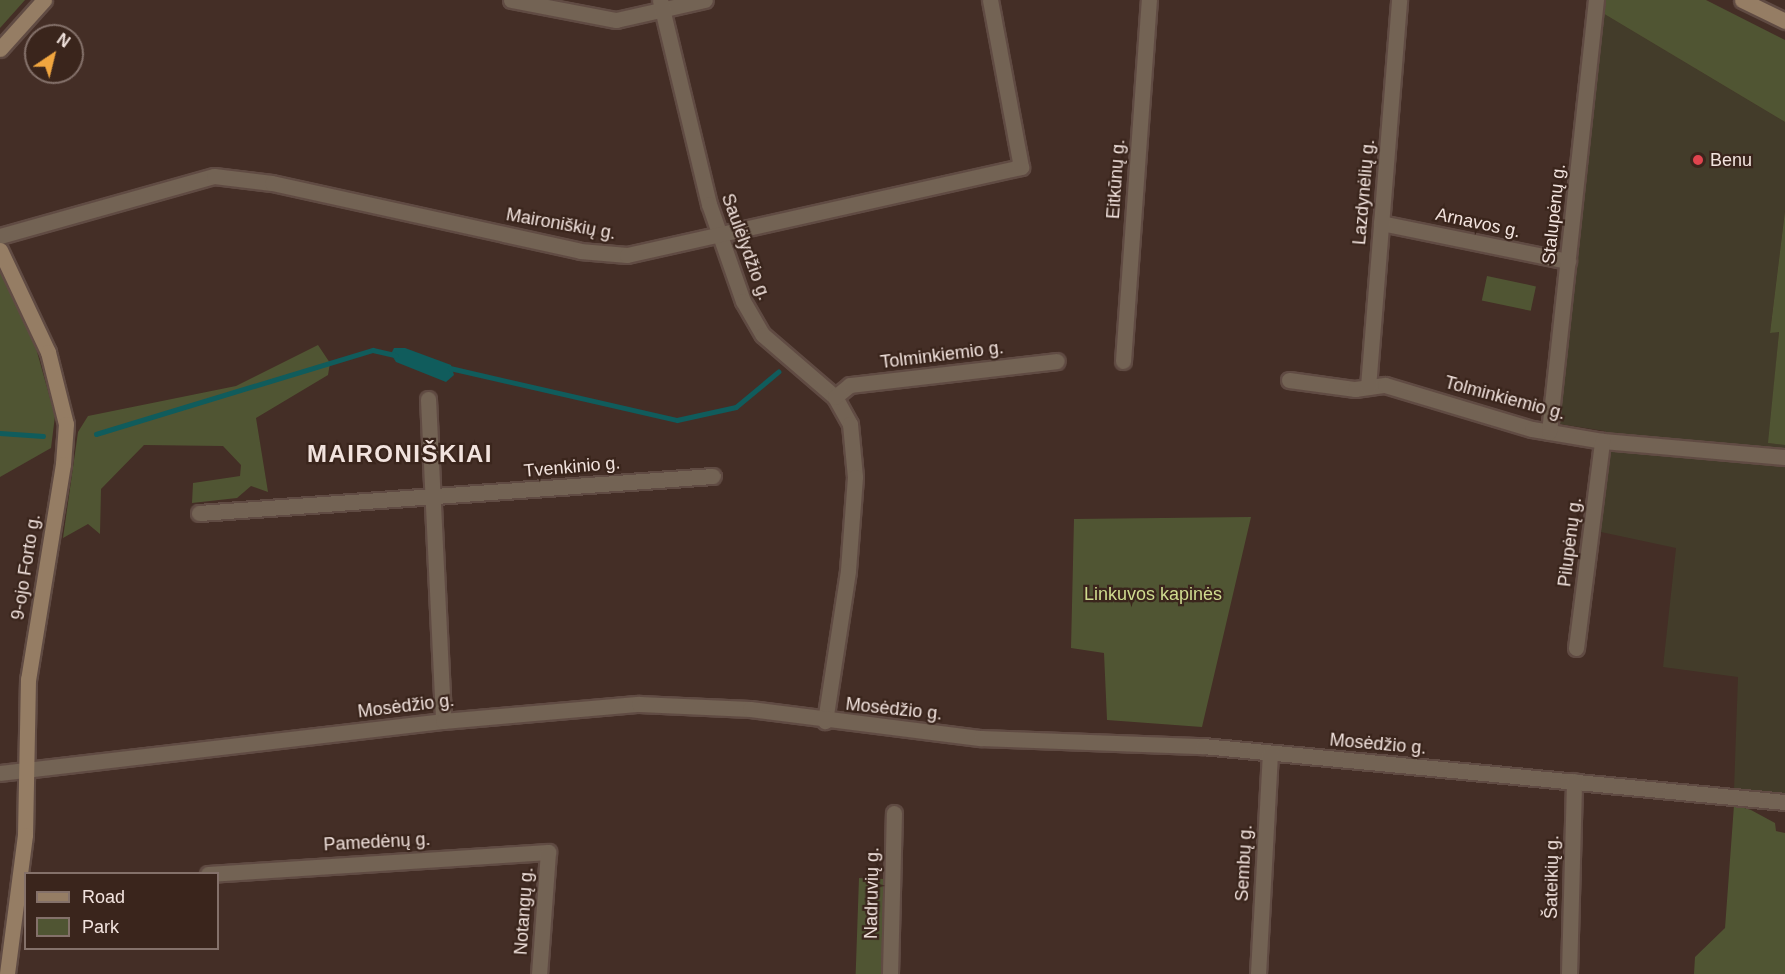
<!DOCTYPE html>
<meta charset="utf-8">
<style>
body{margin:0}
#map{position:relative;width:1785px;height:974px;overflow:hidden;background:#442e26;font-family:Helvetica,sans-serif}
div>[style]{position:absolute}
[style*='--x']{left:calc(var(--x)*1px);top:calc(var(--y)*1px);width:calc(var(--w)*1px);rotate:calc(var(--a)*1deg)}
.commercial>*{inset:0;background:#433c2a}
.green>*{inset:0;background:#505533;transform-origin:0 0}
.water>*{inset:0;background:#105c5c}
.stream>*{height:4.5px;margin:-2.25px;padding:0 2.25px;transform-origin:2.25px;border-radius:2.25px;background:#105c5c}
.roads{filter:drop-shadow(2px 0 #604b43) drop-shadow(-2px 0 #604b43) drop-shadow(0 2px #604b43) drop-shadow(0 -2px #604b43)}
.street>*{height:15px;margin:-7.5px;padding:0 7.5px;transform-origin:7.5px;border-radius:7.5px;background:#736354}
.secondary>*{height:15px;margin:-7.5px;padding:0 7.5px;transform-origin:7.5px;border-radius:7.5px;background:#957d64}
.dots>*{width:16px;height:16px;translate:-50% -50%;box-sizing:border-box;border:3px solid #3a251c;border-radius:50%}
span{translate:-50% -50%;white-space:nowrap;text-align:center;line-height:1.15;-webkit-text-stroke:4.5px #3a251c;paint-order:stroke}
.poi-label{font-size:18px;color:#f2e3de}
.left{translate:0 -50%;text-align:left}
.street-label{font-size:18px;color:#f2e3de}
.park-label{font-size:18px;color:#cfdb8f}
.district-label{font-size:24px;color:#f2e3de;font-weight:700;letter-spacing:1.5px}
.legend{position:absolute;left:24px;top:872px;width:195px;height:78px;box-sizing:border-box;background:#3a251c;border:2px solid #84716a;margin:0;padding:8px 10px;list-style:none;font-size:18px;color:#f2e3de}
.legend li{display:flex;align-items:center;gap:12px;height:30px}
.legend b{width:30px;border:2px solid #84716a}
.north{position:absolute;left:24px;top:24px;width:60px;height:60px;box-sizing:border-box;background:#3a251c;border:2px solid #84716a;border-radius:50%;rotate:35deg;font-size:16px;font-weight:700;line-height:24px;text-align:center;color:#f2e3de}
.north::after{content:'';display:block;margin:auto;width:21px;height:27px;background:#f1a63f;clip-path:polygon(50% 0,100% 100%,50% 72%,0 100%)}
</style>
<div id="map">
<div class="commercial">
<div style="clip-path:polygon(1601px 12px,1785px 122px,1785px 211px,1770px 333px,1779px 331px,1769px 443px,1785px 445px,1785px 796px,1734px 790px,1738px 677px,1663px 667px,1676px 548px,1601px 532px,1605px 431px,1559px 424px)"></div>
</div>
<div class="green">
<div style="clip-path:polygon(0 0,25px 0,0 28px)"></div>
<div style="clip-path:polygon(1602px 0,1706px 0,1785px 40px,1785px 122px,1601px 12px)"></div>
<div style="clip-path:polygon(1785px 211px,1785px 445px,1768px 443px,1779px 332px,1770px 333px)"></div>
<div style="clip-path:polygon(0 262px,34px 341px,55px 416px,51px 448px,0 477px)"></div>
<div style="left:1487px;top:276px;width:50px;height:25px;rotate:12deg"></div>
<div style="clip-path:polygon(318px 345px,330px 363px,328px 375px,256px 418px,268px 492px,251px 486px,237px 498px,192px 503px,193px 483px,240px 476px,241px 465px,223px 446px,144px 445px,101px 489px,100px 534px,88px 524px,63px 538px,78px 432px,88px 416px,236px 386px)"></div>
<div style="clip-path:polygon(1251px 517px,1202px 727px,1107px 720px,1104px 653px,1071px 648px,1074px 519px)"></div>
<div style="clip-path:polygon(1734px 805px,1751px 810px,1775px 823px,1776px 831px,1785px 833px,1785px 974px,1694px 974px,1695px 957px,1725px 928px)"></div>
<div style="left:859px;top:878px;width:26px;height:96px;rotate:2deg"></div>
</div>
<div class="water">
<div style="clip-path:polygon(394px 348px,405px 348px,451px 365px,454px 375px,446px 382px,396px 362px,391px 354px)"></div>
</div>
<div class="stream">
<div style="--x:450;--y:368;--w:233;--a:12.9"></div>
<div style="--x:677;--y:420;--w:60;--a:-12.4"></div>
<div style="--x:736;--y:407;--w:55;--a:-39.8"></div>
<div style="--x:0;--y:433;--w:43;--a:4"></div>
<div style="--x:96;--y:434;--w:289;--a:-16.9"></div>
<div style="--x:373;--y:350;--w:23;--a:13"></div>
</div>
<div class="roads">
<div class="street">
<div style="--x:511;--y:0;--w:107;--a:10.8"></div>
<div style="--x:616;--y:20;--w:91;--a:-12.7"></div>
<div style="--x:660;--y:0;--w:210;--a:76.5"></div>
<div style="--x:709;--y:204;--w:103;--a:70.7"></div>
<div style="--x:743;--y:301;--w:39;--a:60"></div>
<div style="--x:763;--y:335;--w:95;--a:40.7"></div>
<div style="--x:835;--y:397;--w:31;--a:61"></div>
<div style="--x:850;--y:424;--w:53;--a:84.6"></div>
<div style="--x:855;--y:477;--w:94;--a:94.3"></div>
<div style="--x:848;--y:571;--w:152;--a:98.7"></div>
<div style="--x:1381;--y:223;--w:191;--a:11.5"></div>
<div style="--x:0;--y:236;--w:222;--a:-15.7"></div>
<div style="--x:214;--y:176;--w:58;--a:6.9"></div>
<div style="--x:272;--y:183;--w:315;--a:12.4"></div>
<div style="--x:580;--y:251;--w:47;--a:4.9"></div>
<div style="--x:627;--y:255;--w:404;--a:-12.6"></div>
<div style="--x:1021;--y:167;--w:170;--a:-100.5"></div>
<div style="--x:1123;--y:361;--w:362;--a:-85.9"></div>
<div style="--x:1289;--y:380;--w:67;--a:7.8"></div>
<div style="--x:1355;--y:389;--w:30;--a:-8"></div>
<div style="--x:1385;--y:385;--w:153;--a:16.7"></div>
<div style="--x:1532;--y:429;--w:71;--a:9.7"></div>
<div style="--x:1602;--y:441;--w:184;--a:5"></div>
<div style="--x:1368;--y:387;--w:388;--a:-85.4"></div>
<div style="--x:835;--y:397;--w:19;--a:-39"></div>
<div style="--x:850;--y:385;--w:208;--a:-6.6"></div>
<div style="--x:428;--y:399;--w:322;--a:87.3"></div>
<div style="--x:1549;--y:432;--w:435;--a:-83.8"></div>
<div style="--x:199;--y:513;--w:515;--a:-4.12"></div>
<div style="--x:1576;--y:648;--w:209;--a:-82.8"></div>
<div style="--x:0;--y:773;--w:446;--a:-6.7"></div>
<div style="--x:443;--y:721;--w:197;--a:-5"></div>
<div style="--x:639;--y:704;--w:111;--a:2.6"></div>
<div style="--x:750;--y:709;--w:233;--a:7.2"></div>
<div style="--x:981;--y:738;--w:222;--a:2.1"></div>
<div style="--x:1203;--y:746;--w:585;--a:5.5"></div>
<div style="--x:208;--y:874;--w:341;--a:-3.7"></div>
<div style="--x:548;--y:852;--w:122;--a:94.2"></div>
<div style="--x:890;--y:974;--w:161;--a:-88.6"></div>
<div style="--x:1258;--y:974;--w:220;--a:-86.9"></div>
<div style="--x:1569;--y:974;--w:193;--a:-88.5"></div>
</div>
<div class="secondary">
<div style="--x:1742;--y:0;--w:48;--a:26"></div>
<div style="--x:0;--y:49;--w:66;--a:-48.1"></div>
<div style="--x:0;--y:250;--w:113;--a:64.8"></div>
<div style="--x:48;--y:352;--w:74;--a:76"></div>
<div style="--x:66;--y:424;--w:40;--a:94.3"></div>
<div style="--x:63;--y:464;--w:218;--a:99.2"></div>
<div style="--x:28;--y:679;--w:156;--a:91.1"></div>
<div style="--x:25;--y:835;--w:140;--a:97.4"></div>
</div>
</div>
<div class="dots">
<div style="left:1698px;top:160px;background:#e0444e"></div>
</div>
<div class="poi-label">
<span class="left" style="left:1710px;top:160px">Benu</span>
</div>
<div class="street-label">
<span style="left:1116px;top:179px;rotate:-86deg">Eitkūnų g.</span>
<span style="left:1364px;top:192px;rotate:-85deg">Lazdynėlių g.</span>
<span style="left:1554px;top:214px;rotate:-84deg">Stalupėnų g.</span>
<span style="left:1478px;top:223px;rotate:12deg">Arnavos g.</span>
<span style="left:561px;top:224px;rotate:10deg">Maironiškių g.</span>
<span style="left:746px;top:247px;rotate:70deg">Saulėlydžio g.</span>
<span style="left:942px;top:355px;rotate:-7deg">Tolminkiemio g.</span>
<span style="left:1505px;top:398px;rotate:15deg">Tolminkiemio g.</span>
<span style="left:572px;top:467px;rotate:-5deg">Tvenkinio g.</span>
<span style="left:1570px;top:542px;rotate:-83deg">Pilupėnų g.</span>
<span style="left:26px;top:567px;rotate:-81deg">9-ojo Forto g.</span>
<span style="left:406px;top:706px;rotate:-7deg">Mosėdžio g.</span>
<span style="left:894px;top:709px;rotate:6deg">Mosėdžio g.</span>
<span style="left:1378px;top:744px;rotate:5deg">Mosėdžio g.</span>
<span style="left:377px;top:842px;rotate:-3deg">Pamedėnų g.</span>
<span style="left:1244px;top:863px;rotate:-87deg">Sembų g.</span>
<span style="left:1552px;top:877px;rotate:-89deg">Šateikių g.</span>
<span style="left:872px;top:893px;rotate:-89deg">Nadruvių g.</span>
<span style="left:524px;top:911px;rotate:-86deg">Notangų g.</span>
</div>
<div class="park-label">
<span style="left:1153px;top:594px">Linkuvos kapinės</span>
</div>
<div class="district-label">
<span style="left:400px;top:454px">MAIRONIŠKIAI</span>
</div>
<ul class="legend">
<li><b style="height:8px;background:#957d64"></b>Road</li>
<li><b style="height:16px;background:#505533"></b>Park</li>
</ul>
<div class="north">N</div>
</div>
